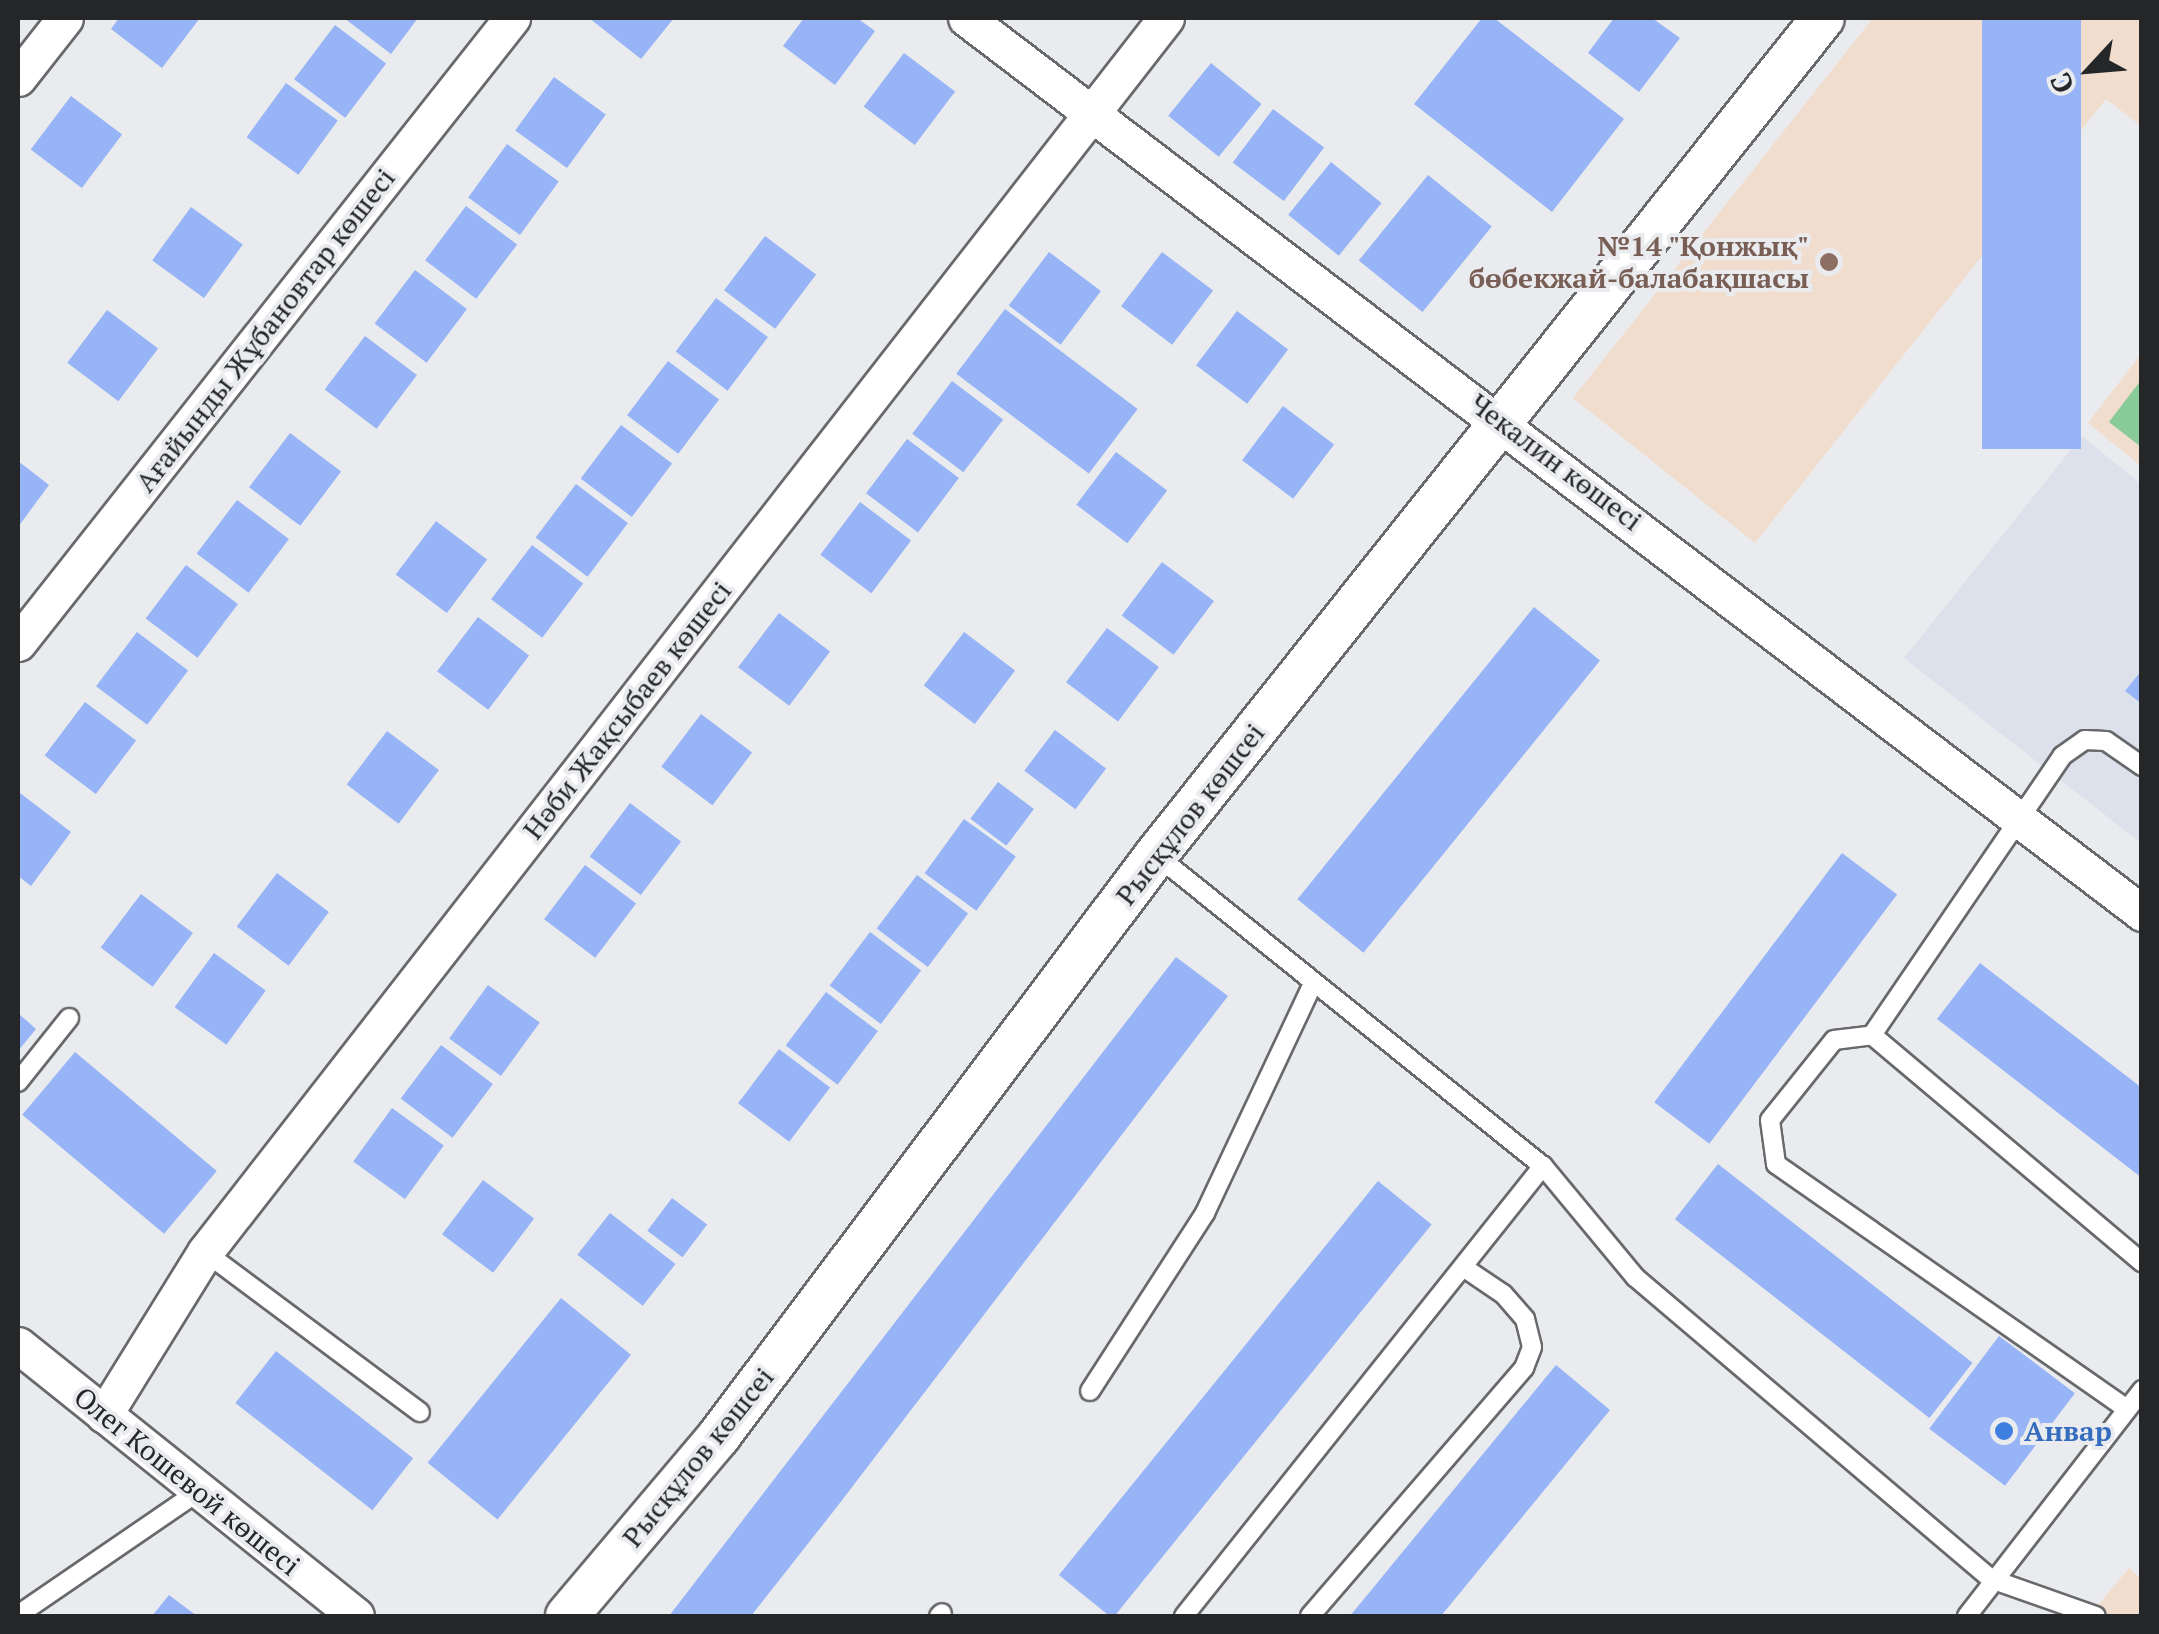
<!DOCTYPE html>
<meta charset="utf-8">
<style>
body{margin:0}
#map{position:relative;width:2159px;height:1634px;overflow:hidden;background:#eaebee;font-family:"PT Serif",serif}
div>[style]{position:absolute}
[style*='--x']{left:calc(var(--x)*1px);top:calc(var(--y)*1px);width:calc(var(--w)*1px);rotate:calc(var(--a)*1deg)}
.built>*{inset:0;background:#dde1eb}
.education>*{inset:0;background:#f1ddce}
.green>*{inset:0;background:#88ca98}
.building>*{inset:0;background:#96b4f6;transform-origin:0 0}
.roads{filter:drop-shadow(2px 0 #68696b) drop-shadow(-2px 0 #68696b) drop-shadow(0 2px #68696b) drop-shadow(0 -2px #68696b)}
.service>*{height:18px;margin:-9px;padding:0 9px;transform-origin:9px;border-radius:9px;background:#fff}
.minor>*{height:35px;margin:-17.5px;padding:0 17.5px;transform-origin:17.5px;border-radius:17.5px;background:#fff}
.tertiary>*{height:42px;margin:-21px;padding:0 21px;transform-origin:21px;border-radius:21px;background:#fff}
.dots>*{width:28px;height:28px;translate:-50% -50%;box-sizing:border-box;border:5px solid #eaebee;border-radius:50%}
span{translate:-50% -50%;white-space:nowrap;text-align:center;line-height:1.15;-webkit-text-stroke:8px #eaebee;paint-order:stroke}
.education-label{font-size:28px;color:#785e54;font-weight:700}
.right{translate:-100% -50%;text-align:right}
.street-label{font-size:28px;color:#252627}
.shop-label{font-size:28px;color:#366cbe;font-weight:700}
.left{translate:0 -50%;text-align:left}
.frame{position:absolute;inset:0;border:20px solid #252627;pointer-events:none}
.north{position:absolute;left:2039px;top:20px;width:100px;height:100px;-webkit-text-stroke:8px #eaebee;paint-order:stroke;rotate:244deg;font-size:28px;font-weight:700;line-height:40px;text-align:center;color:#252627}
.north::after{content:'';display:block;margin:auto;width:35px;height:45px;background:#252627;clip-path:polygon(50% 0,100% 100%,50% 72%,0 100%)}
</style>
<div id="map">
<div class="built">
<div style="clip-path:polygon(2082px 436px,2141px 484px,2141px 843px,1904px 658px)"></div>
</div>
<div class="education">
<div style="clip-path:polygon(1873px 18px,2141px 18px,2141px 126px,2106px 99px,1755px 543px,1573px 398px)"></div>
<div style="clip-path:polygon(2141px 354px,2141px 466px,2088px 423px)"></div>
<div style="clip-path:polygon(2129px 1568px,2141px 1579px,2141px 1616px,2089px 1616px)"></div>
</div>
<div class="green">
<div style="clip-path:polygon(2141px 380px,2141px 447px,2109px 422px)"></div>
</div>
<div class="building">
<div style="clip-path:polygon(119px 18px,200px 18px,162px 68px,111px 29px)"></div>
<div style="clip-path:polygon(344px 18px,418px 18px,391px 54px)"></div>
<div style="clip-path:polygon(589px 18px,674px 18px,641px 59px)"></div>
<div style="clip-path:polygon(804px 18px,857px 18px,875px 31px,835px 85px,783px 46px)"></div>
<div style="clip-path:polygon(1482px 18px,1494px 18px,1624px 119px,1552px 212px,1414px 104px)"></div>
<div style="clip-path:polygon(1614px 18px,1652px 18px,1680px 38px,1639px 92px,1588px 53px)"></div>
<div style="left:1982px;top:18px;width:99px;height:431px"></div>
<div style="left:335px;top:25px;width:64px;height:68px;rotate:37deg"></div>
<div style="left:904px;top:53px;width:64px;height:67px;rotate:37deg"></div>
<div style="left:1211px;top:63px;width:65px;height:68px;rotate:39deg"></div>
<div style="left:554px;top:77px;width:64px;height:66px;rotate:36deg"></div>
<div style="left:286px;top:83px;width:64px;height:67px;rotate:36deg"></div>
<div style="left:71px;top:96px;width:64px;height:67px;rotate:37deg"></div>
<div style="left:1273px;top:109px;width:64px;height:67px;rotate:37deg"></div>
<div style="left:507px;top:144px;width:64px;height:66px;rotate:36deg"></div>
<div style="left:1331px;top:162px;width:65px;height:68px;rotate:39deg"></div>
<div style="left:1428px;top:175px;width:82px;height:110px;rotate:39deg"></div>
<div style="left:466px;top:206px;width:64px;height:68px;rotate:37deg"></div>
<div style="left:191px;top:207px;width:64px;height:66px;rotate:36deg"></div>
<div style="left:765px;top:236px;width:64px;height:68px;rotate:37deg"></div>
<div style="left:1049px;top:252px;width:65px;height:67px;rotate:37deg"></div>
<div style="left:1162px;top:252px;width:64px;height:68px;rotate:37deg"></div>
<div style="left:415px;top:270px;width:65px;height:67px;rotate:37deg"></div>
<div style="left:716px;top:298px;width:65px;height:67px;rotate:37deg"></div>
<div style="left:1005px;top:309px;width:166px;height:81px;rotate:37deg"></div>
<div style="left:107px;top:310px;width:64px;height:66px;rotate:37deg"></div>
<div style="left:1237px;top:311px;width:64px;height:68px;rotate:37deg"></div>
<div style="left:365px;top:336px;width:65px;height:67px;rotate:37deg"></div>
<div style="left:668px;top:361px;width:64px;height:68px;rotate:37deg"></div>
<div style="left:952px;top:381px;width:64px;height:66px;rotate:37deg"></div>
<div style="left:1283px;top:406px;width:64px;height:68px;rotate:37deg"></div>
<div style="left:621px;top:425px;width:64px;height:67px;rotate:37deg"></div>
<div style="left:290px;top:433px;width:64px;height:68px;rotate:37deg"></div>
<div style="left:907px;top:439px;width:65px;height:68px;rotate:37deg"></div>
<div style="left:1116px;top:452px;width:64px;height:66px;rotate:37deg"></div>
<div style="clip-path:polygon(18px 461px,49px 485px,18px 527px)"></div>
<div style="left:576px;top:484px;width:65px;height:67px;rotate:37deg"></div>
<div style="left:237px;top:500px;width:65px;height:67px;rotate:37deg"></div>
<div style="left:860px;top:502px;width:64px;height:66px;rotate:37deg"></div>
<div style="left:436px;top:521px;width:64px;height:67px;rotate:37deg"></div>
<div style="left:532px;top:545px;width:64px;height:68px;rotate:37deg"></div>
<div style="left:1162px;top:562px;width:65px;height:67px;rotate:37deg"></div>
<div style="left:186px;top:565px;width:65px;height:67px;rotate:37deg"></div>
<div style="left:1534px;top:607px;width:85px;height:376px;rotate:39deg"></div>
<div style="left:779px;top:613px;width:64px;height:68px;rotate:37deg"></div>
<div style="left:478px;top:617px;width:64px;height:68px;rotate:37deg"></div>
<div style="left:1107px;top:628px;width:65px;height:68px;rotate:37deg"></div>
<div style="left:137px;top:632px;width:64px;height:68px;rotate:37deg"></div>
<div style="left:964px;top:632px;width:64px;height:67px;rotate:37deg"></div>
<div style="clip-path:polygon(2142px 670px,2142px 704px,2125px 691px)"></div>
<div style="left:85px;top:702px;width:64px;height:67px;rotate:37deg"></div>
<div style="left:701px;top:714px;width:64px;height:66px;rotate:37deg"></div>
<div style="left:1055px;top:730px;width:64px;height:51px;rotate:37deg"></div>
<div style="left:387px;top:731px;width:65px;height:67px;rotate:37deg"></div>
<div style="left:998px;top:782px;width:45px;height:46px;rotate:37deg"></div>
<div style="clip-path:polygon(20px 793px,71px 832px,31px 886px,18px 876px)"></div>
<div style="left:630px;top:803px;width:64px;height:67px;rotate:37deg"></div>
<div style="left:964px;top:819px;width:64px;height:67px;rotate:36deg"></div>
<div style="left:1842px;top:853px;width:69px;height:312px;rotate:37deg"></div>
<div style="left:585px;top:865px;width:64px;height:68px;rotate:37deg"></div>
<div style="left:277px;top:873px;width:65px;height:67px;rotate:37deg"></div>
<div style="left:917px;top:875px;width:64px;height:67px;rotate:37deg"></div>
<div style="left:141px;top:894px;width:65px;height:67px;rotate:37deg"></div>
<div style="left:870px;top:932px;width:64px;height:67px;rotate:37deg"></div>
<div style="left:214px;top:953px;width:64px;height:67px;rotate:36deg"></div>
<div style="clip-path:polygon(1176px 957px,1228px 996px,836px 1508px,751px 1616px,669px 1616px)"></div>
<div style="clip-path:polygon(1980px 963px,2142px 1088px,2142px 1178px,1937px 1019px)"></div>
<div style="left:488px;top:985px;width:64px;height:66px;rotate:36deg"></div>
<div style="left:826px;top:992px;width:65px;height:67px;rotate:37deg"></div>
<div style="clip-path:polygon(18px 1013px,36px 1029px,18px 1051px)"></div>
<div style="left:441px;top:1045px;width:65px;height:67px;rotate:37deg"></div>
<div style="left:779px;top:1049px;width:64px;height:68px;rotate:37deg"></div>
<div style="left:75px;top:1052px;width:185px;height:82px;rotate:40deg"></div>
<div style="left:392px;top:1108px;width:64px;height:66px;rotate:36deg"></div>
<div style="left:1718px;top:1164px;width:323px;height:70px;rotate:38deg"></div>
<div style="left:483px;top:1180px;width:64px;height:68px;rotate:37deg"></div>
<div style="left:1378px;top:1181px;width:69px;height:507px;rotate:39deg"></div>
<div style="left:672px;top:1198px;width:44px;height:41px;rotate:37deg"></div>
<div style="left:610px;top:1213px;width:83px;height:53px;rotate:38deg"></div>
<div style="left:561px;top:1298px;width:90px;height:212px;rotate:39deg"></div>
<div style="left:1999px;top:1336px;width:95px;height:116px;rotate:37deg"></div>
<div style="left:276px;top:1351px;width:174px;height:66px;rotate:38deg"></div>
<div style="clip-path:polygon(1556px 1365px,1610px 1410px,1441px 1616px,1350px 1616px)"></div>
<div style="clip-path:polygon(169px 1595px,197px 1616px,152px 1616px)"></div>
</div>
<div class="roads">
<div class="service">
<div style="--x:1156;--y:855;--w:496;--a:38.8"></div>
<div style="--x:1543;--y:1166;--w:144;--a:50.3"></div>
<div style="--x:1635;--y:1277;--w:467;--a:40.3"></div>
<div style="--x:1991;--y:1579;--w:111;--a:19.4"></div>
<div style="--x:1872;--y:1035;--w:338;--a:-55.7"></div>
<div style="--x:2062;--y:756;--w:28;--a:-35"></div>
<div style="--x:2085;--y:740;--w:21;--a:3"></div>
<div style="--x:2106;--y:741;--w:44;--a:34.8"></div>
<div style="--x:18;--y:1082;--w:82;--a:-51.4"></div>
<div style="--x:205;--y:1252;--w:268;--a:36.7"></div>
<div style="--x:1090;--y:1391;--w:212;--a:-57.1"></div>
<div style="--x:1205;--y:1213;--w:254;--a:-64.8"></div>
<div style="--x:2127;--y:1409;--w:428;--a:-145.1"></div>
<div style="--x:1776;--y:1164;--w:44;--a:-97.8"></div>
<div style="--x:1770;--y:1120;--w:102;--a:-51.3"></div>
<div style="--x:1834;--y:1040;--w:38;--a:-7"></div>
<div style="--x:1872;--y:1035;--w:353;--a:40.1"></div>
<div style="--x:18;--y:1615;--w:219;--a:-34.4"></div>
<div style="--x:939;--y:1616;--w:4;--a:-45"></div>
<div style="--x:1184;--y:1616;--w:576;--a:-51.42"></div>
<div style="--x:1310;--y:1616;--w:328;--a:-49.2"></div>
<div style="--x:1524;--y:1368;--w:22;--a:-69"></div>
<div style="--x:1532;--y:1347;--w:29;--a:-104"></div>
<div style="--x:1525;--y:1319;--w:33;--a:-131"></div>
<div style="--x:1503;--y:1294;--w:48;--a:-146"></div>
<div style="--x:1967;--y:1616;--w:286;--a:-52.2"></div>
</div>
<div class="minor">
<div style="--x:966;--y:18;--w:1478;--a:37.27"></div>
<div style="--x:18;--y:78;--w:76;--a:-51.9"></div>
<div style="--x:18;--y:643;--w:797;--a:-51.68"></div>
<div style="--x:18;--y:1345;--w:433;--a:38.7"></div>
<div style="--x:104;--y:1415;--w:192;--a:-58.2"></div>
<div style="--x:205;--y:1252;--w:1564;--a:-52.09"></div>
</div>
<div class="tertiary">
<div style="--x:567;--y:1616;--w:236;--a:-49.8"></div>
<div style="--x:719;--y:1436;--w:727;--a:-53.05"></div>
<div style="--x:1156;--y:855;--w:1070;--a:-51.45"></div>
</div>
</div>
<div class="dots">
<div style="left:1829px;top:262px;background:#8d6e63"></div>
<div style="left:2004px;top:1431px;background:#3f7fe0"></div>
</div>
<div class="education-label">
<span class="right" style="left:1809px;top:262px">№14 "Қонжық"<br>бөбекжай-балабақшасы</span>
</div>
<div class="street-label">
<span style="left:265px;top:330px;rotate:-52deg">Ағайынды Жұбановтар көшесі</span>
<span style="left:1556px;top:462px;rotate:37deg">Чекалин көшесі</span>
<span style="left:627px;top:710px;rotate:-52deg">Нәби Жақсыбаев көшесі</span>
<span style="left:1190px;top:814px;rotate:-52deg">Рысқұлов көшсеі</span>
<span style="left:698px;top:1457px;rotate:-51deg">Рысқұлов көшсеі</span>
<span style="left:187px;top:1481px;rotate:39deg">Олег Кошевой көшесі</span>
</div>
<div class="shop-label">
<span class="left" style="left:2024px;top:1431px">Анвар</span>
</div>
<div class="frame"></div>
<div class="north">С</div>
</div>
